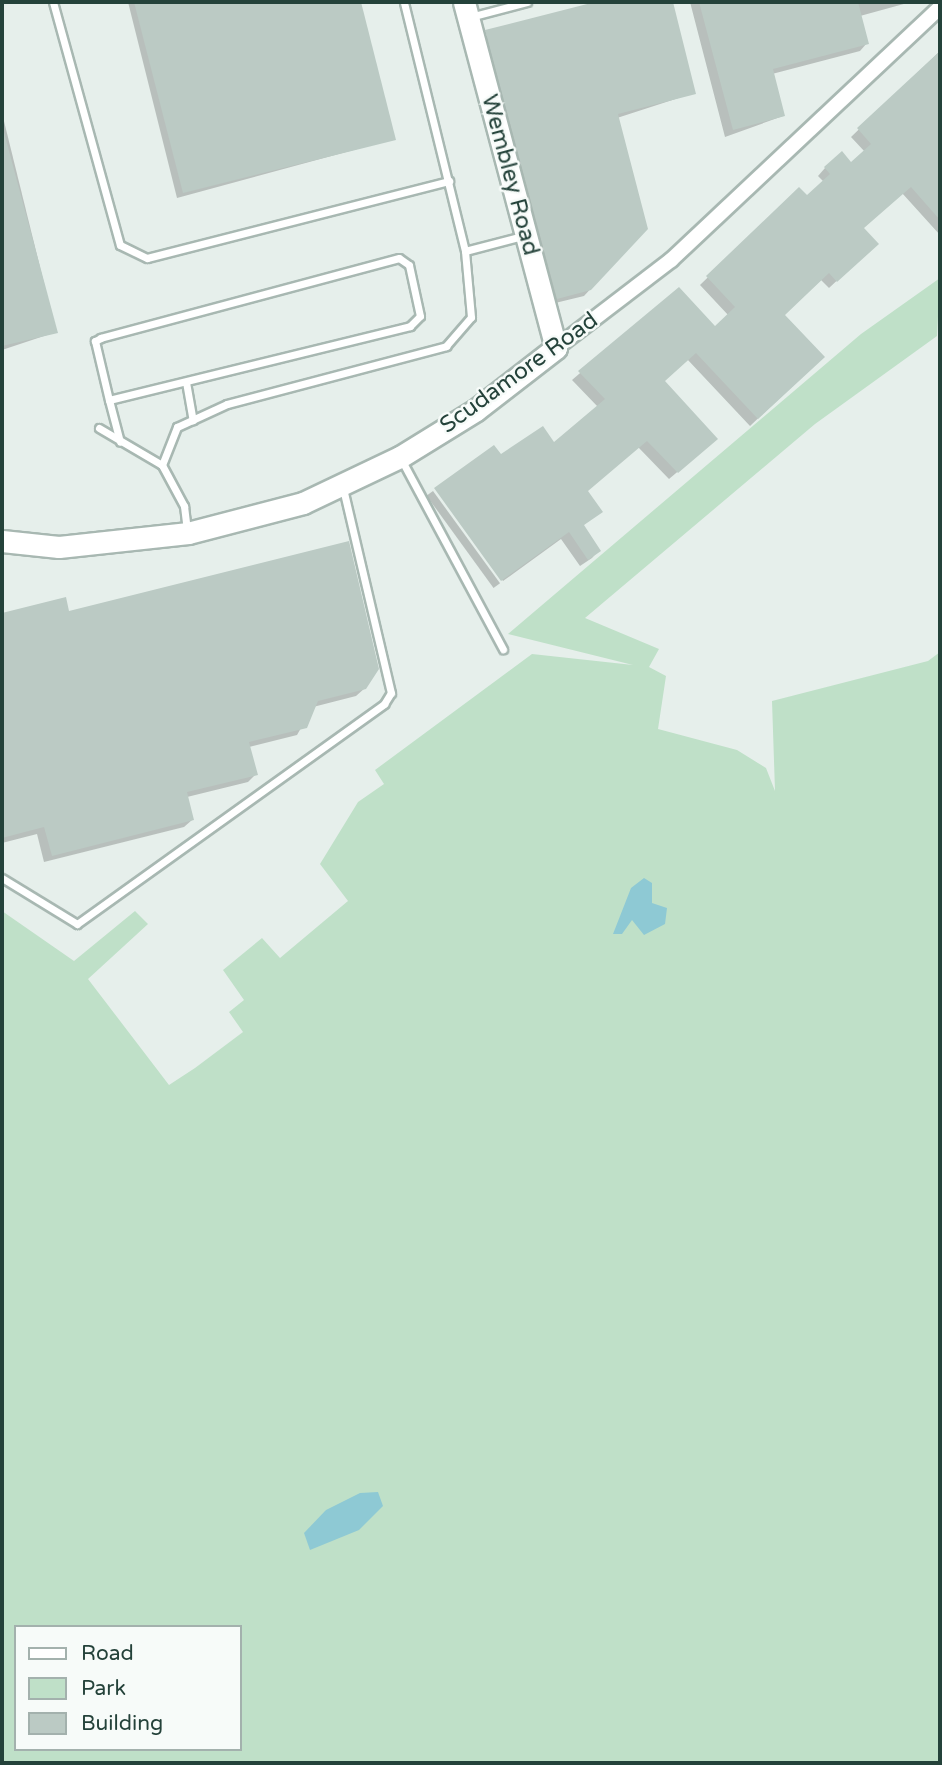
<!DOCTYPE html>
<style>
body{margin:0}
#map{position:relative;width:942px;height:1765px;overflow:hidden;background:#e6efeb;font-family:"Varela Round",sans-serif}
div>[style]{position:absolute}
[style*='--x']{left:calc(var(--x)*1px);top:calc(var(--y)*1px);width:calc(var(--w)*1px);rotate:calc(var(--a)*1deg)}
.green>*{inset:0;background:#bfe0c8}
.water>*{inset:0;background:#8ec9d4}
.shadow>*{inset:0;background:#0003;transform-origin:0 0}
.building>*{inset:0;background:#bbcac4}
.roads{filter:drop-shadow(2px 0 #a8b8b2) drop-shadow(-2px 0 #a8b8b2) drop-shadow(0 2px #a8b8b2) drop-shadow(0 -2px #a8b8b2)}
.lane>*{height:7px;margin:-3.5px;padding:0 3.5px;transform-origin:3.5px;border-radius:3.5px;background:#fff}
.street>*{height:14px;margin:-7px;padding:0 7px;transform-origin:7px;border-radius:7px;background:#fff}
.secondary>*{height:21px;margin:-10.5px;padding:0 10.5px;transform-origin:10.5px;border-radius:10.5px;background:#fff}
span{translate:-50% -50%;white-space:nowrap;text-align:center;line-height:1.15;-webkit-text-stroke:5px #f7fbf9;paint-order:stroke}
.street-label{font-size:23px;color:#24423a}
.frame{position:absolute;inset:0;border:4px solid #24423a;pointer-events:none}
.legend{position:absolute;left:14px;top:1625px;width:228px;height:126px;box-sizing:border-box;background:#f7fbf9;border:2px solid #a3b1ad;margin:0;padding:9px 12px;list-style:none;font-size:21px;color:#24423a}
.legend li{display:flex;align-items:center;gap:14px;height:35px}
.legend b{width:35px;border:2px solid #a3b1ad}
</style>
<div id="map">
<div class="green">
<div style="clip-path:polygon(evenodd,940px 278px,937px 336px,815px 424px,585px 618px,659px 649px,649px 667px,666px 676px,658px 729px,737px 750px,766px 768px,775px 791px,772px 701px,928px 661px,940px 652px,940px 1763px,2px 1763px,2px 911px,74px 961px,135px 911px,148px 924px,88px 979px,169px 1085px,195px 1068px,243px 1032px,229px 1012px,244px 1000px,223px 970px,262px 938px,280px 958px,348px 901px,320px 864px,358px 802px,384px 784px,375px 770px,532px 654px,633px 665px,508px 634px,861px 334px,940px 278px,16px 1627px,240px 1627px,240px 1749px,16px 1749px,16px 1627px)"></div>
</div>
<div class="water">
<div style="clip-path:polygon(644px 878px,652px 883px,652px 903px,667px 908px,665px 924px,644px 935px,632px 920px,622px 934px,613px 934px,631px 888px)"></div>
<div style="clip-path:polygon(378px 1492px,383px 1506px,359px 1530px,310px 1550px,304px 1533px,326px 1510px,360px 1493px)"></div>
</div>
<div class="shadow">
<div style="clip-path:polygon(128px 2px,360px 2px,394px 139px,177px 198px)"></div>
<div style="clip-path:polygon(602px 2px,671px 2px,694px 93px,617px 118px,646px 229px,584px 296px,551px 304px,480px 38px)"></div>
<div style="clip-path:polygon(690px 2px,911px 2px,860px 16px,867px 43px,860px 51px,772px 74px,783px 116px,725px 137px)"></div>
<div style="clip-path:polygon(940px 51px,940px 235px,902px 193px,862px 229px,876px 244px,829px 288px,821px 280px,783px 315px,815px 365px,750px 426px,687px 359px,663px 381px,708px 446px,669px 479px,638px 447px,586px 491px,600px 512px,582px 526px,599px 550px,592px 558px,580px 566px,561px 539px,503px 581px,436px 488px,501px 457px,554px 444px,598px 407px,572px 380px,678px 289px,715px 328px,729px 316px,700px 285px,799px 189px,807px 198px,824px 182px,818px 176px,825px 168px,851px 164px,865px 152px,851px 137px)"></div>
<div style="clip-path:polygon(2px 113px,56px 332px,2px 350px)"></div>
<div style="left:433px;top:491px;width:114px;height:8px;rotate:54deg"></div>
<div style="clip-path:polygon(64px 599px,68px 613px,365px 688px,356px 696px,313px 707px,297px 735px,249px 747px,256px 774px,248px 782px,187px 797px,192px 820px,184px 827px,44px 862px,37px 834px,2px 843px,2px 615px)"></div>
</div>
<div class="building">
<div style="clip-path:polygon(134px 2px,361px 2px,396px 140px,183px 193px)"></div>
<div style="clip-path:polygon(595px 2px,673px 2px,696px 94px,618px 114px,648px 229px,591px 290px,557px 299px,485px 30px)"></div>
<div style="clip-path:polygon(699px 2px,858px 2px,869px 44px,773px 69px,785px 116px,733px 130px)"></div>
<div style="clip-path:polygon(940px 51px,940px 220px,911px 187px,864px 228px,879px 244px,837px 282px,829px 273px,785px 315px,825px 357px,758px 419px,696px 353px,665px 381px,718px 439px,678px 473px,647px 441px,588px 491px,603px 512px,584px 525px,601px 551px,588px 560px,569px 532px,501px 581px,434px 488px,494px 445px,501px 454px,543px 426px,554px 442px,605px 399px,578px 371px,679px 287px,715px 326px,735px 307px,706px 276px,799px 187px,807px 195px,830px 174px,824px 167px,842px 151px,851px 162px,871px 144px,857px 128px)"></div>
<div style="clip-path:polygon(2px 125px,58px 333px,2px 346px)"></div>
<div style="clip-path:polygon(349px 541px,379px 669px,366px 689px,318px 701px,307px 728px,249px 742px,258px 775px,187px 792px,194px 820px,52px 856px,44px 827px,2px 838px,2px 613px,66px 597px,69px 611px)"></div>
</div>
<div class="roads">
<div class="lane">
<div style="--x:53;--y:2;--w:252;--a:74.6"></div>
<div style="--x:120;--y:245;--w:30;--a:26"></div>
<div style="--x:147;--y:258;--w:312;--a:-14.3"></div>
<div style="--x:470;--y:17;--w:59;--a:-14.7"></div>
<div style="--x:465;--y:251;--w:59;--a:-14.7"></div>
<div style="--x:186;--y:382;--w:39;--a:80"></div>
<div style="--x:109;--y:400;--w:310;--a:-13.8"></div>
<div style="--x:410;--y:326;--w:14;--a:-45"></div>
<div style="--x:420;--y:316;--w:52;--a:-102.2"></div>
<div style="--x:409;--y:265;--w:12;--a:-145"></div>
<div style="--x:399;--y:258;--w:309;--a:165"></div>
<div style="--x:101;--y:338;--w:7;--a:153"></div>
<div style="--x:95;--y:341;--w:61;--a:76.7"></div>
<div style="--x:109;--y:400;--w:43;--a:75.3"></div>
<div style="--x:99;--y:428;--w:73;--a:30.4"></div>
<div style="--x:162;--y:465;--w:47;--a:61.8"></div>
<div style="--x:184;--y:506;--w:23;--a:83"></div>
<div style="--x:401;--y:459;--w:216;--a:61.8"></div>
<div style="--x:162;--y:465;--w:41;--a:-68.5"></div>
<div style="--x:177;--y:427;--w:55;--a:-24.7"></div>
<div style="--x:227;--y:404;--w:227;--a:-14.8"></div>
<div style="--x:446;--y:346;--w:38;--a:-49"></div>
<div style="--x:471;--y:317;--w:66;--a:-95.2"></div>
<div style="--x:465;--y:251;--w:256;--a:-103.8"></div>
<div style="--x:2;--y:878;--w:88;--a:31.5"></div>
<div style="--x:77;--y:924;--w:378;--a:-35.6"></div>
<div style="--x:384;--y:704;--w:13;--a:-58"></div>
<div style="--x:391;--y:693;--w:210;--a:-103.2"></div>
</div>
<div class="street">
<div style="--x:556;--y:348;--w:145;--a:-37.4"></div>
<div style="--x:671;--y:260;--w:369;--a:-43.2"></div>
</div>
<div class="secondary">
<div style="--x:2;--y:541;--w:57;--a:6"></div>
<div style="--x:59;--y:547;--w:130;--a:-6.2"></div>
<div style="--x:188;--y:533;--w:119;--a:-14.6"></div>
<div style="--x:303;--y:503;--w:107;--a:-25.4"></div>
<div style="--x:400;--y:457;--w:89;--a:-31.7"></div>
<div style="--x:476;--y:410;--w:101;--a:-37.8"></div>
<div style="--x:556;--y:348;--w:358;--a:-104.9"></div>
</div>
</div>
<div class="street-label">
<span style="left:510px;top:175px;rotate:75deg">Wembley Road</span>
<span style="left:519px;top:373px;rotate:-36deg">Scudamore Road</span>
</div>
<div class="frame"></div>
<ul class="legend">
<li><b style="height:9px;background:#fff"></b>Road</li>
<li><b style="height:19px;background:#bfe0c8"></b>Park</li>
<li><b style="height:19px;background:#bbcac4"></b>Building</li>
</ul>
</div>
